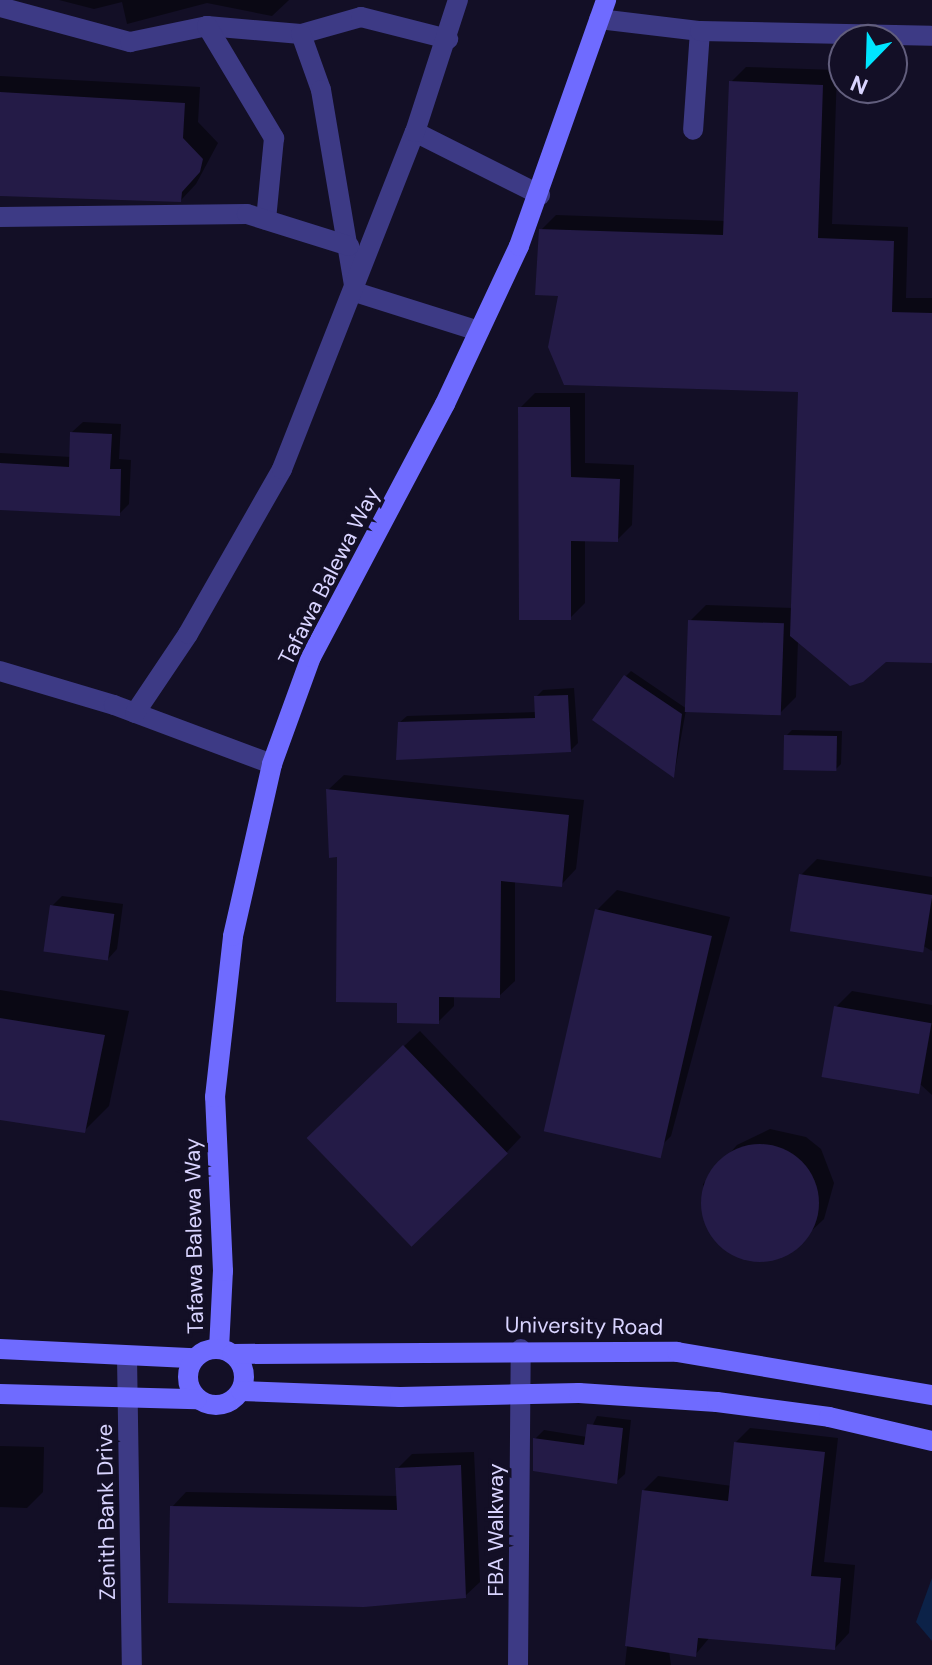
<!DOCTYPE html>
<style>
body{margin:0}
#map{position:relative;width:932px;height:1665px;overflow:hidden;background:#130f26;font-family:"DM Sans",sans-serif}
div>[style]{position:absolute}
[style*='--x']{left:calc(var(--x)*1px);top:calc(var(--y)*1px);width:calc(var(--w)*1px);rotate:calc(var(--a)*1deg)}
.water>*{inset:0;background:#0c2248}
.shadow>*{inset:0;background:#0007}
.building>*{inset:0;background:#241b47;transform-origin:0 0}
.round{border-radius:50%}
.lane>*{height:20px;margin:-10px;padding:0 10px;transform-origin:10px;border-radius:10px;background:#3d3a85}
.street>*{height:20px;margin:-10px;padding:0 10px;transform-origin:10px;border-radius:10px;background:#3d3a85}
.secondary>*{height:20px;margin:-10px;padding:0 10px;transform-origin:10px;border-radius:10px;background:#6f6bff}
.secondary>.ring{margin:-10px;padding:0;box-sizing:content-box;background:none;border:20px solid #6f6bff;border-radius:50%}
span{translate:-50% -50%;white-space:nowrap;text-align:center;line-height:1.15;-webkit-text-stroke:7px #130f26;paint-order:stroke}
.street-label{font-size:22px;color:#d9d4ff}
.north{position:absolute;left:828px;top:24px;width:80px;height:80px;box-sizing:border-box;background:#130f26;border:2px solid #625e7d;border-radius:50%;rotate:203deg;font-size:22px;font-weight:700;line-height:32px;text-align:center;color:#d9d4ff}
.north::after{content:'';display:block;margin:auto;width:28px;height:36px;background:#00e5ff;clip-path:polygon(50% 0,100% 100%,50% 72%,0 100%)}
</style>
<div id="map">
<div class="water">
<div style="clip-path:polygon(932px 1578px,932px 1641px,916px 1622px)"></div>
</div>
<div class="shadow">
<div style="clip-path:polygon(59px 0,289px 0,272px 16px,207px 3px,127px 24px,122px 2px,94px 9px)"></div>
<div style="clip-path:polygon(746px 67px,837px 70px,832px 224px,908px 227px,906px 298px,932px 298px,932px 661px,798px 640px,796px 697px,780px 713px,686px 710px,674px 776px,626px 676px,631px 671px,687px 709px,690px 621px,706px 605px,793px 608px,800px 391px,561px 294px,541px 230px,556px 215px,726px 221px,731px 82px)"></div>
<div style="clip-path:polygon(0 76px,200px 87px,198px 122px,218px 143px,196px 184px,181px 200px,0 193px)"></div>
<div style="clip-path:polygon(535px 393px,585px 393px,585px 463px,634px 465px,632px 525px,617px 540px,585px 539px,585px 603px,570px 618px,520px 408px)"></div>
<div style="clip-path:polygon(83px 422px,121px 424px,119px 459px,131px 460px,129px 504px,119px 514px,0 508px,0 453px,71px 457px,72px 432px)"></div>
<div style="clip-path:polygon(574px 688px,578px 743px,571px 750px,399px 723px,407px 716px,537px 712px,536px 697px,543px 690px)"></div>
<div style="clip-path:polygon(792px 730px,842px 731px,841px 764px,836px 769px,786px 736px)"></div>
<div style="clip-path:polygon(344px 775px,584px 800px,576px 869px,561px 885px,515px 880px,515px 981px,499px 996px,454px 995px,454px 1006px,438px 1022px,399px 1001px,339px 855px,328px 790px)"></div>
<div style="clip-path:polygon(817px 859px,932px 877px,932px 951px,801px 875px)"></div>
<div style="clip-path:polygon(617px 890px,730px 917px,671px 1136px,651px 1156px,597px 910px)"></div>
<div style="clip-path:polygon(62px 896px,123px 904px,117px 949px,108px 959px,52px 906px)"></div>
<div style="clip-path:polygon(0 990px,129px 1011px,109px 1106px,84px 1131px,0 1118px)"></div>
<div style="clip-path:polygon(852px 991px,932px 1005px,932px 1095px,836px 1007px)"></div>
<div style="clip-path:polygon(420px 1031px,521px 1137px,506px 1153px,324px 1122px)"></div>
<div style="clip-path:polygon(770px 1129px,806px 1137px,821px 1149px,834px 1183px,824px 1219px,807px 1235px,776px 1257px,738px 1255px,722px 1245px,704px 1213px,703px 1184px,737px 1145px)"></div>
<div style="clip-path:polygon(597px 1416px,631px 1420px,625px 1474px,616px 1482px,535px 1439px,544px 1430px,587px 1437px)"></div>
<div style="clip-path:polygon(750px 1428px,838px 1438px,824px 1562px,855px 1565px,849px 1633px,835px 1648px,710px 1637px,695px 1655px,669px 1651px,671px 1665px,625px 1665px,644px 1490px,658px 1476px,732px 1486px,736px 1442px)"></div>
<div style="clip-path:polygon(0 1446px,44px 1447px,43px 1492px,27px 1508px,0 1507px)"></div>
<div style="clip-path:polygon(474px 1452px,480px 1582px,465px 1596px,172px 1507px,186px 1492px,398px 1496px,397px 1469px,412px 1454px)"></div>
</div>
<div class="building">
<div style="clip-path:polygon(729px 81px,823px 85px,818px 238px,894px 241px,892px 312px,932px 313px,932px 663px,886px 662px,863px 682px,850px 686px,790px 636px,798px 392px,564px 385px,548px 347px,558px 296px,535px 295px,539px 229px,723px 235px)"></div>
<div style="clip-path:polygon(0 92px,185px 103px,183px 138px,203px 159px,200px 172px,182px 192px,181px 202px,0 196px)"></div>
<div style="clip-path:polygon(518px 407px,570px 407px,571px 477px,620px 479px,618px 542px,571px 541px,571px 620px,519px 620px)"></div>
<div style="clip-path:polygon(70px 432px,112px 434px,110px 469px,121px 469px,120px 516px,0 510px,0 463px,69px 467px)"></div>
<div style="left:688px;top:620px;width:96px;height:92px;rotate:2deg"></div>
<div style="clip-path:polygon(624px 675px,682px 714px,674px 778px,592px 720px)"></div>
<div style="clip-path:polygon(568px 695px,571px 752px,396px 760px,398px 722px,535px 718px,534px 696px)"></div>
<div style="left:784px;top:735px;width:53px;height:35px;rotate:1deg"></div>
<div style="clip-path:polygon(326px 789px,569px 815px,562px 887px,501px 881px,500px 998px,439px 997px,439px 1024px,397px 1023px,397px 1003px,336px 1002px,337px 857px,329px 858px)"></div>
<div style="left:799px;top:874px;width:135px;height:58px;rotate:9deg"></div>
<div style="left:50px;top:905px;width:65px;height:47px;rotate:8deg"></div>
<div style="left:595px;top:909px;width:120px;height:228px;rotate:13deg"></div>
<div style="left:834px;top:1006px;width:99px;height:72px;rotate:10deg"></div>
<div style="clip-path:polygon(0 1018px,105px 1035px,85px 1133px,0 1120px)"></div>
<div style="left:403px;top:1045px;width:151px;height:134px;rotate:46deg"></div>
<div class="round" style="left:701px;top:1144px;width:118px;height:118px"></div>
<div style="clip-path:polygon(587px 1424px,623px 1428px,617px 1484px,533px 1471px,533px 1438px,584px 1445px)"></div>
<div style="clip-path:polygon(734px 1442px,825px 1452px,811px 1576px,841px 1578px,835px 1650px,698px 1638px,696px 1657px,625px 1646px,642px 1490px,728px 1501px)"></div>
<div style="clip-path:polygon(461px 1465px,466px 1598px,364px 1607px,168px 1603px,170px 1506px,397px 1510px,395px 1468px)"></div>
</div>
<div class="lane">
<div style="--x:0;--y:7;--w:135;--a:15.1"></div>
<div style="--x:130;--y:42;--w:79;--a:-11.7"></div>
<div style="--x:207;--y:26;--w:94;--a:4.9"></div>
<div style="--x:301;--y:34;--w:62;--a:-15.8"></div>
<div style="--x:361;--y:17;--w:90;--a:14.2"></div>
<div style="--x:599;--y:19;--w:102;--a:6.8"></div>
<div style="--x:700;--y:31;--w:99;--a:94"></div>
<div style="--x:207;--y:26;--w:131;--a:59.1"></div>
<div style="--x:274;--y:138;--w:82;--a:95.6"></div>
<div style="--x:700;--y:31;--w:231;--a:1.2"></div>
<div style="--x:301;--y:34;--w:59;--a:70.3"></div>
<div style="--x:321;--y:90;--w:205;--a:80.4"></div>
<div style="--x:355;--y:292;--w:130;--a:17.5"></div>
<div style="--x:0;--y:217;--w:247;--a:-0.7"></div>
<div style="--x:247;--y:214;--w:107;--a:17.4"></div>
<div style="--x:518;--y:1665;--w:316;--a:-89.5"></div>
</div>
<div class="street">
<div style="--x:415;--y:132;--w:140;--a:26.7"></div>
<div style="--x:0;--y:671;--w:119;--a:16.6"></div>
<div style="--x:114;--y:705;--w:169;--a:20.5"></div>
<div style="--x:135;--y:713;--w:95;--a:-56.1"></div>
<div style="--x:188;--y:634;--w:190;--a:-60.3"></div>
<div style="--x:282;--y:469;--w:362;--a:-68.5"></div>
<div style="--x:415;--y:132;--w:139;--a:-72"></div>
<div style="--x:127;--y:1357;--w:308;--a:89.1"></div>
</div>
<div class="secondary">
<div style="--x:0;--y:1349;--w:194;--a:2.7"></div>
<div style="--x:219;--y:1349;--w:78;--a:-87.1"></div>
<div style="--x:223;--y:1271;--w:174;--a:-92.6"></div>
<div style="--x:215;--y:1097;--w:162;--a:-83.6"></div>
<div style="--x:233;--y:936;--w:176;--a:-77.2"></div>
<div style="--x:272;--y:764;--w:114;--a:-70"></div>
<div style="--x:311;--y:657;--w:286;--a:-62.1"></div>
<div style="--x:445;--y:404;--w:174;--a:-64.9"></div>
<div style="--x:519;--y:246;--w:261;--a:-70.5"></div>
<div class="ring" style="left:188px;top:1349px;width:36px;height:36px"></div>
<div style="--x:232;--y:1354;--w:445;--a:-0.3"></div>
<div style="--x:677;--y:1352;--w:259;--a:9.6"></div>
<div style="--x:241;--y:1391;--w:159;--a:2.2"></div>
<div style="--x:400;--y:1397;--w:179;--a:-1.3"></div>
<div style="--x:579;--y:1393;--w:138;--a:3.7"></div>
<div style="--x:717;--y:1402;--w:113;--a:7.6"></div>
<div style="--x:829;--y:1417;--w:106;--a:13.1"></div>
<div style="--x:0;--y:1394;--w:197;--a:1.5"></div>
</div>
<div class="street-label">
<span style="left:329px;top:576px;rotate:-63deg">Tafawa Balewa Way</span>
<span style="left:194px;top:1236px;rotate:-91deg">Tafawa Balewa Way</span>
<span style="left:584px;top:1326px;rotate:1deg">University Road</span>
<span style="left:106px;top:1512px;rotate:-91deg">Zenith Bank Drive</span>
<span style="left:496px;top:1530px;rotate:-90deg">FBA Walkway</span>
</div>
<div class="north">N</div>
</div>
